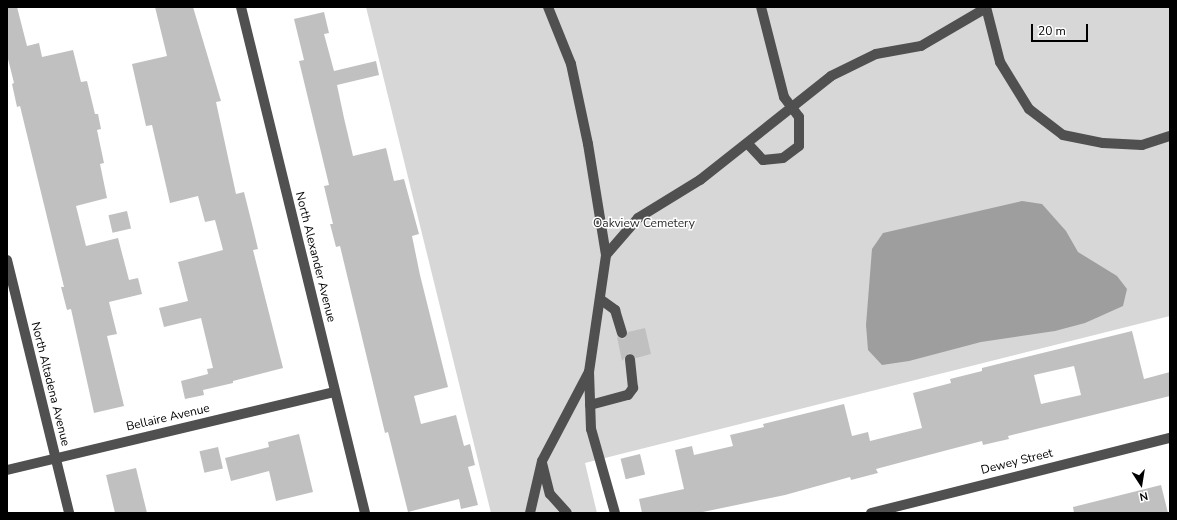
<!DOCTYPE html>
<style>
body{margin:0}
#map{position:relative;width:1177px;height:520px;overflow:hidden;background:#fff;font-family:"Nunito Sans",sans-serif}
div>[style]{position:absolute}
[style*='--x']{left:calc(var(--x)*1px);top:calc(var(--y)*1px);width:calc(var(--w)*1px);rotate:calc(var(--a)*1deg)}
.green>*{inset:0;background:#d7d7d7}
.water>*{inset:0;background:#9e9e9e}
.building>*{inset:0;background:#c0c0c0;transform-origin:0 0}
.minor>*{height:10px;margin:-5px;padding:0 5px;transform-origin:5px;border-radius:5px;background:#505050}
span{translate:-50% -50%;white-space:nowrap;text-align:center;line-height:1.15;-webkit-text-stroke:3px #fff;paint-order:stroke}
.park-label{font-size:12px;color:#2e2e2e}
.street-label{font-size:12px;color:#000}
.frame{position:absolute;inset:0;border:8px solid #000;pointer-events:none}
.north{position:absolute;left:1121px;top:464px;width:40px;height:40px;-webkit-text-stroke:3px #fff;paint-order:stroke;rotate:168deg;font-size:11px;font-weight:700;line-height:16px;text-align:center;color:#000}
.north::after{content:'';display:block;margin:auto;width:14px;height:18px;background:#000;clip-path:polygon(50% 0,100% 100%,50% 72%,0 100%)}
.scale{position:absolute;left:1031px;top:24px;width:57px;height:18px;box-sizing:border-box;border:2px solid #000;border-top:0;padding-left:5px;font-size:12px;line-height:14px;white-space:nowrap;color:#000;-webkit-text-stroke:3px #fff;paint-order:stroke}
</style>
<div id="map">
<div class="green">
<div style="clip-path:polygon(366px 7px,1170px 7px,1170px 316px,585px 463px,597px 513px,491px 513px)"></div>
</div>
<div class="water">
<div style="clip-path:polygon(1022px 201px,1042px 204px,1066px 231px,1078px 252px,1117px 276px,1127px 289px,1123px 306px,1085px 323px,1055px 331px,981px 342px,909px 361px,882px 365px,868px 350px,866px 325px,872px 249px,883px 233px)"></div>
</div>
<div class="building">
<div style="clip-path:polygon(7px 7px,17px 7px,27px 46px,39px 43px,42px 57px,73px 50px,81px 82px,87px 81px,95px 114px,98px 114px,101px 129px,97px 130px,104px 163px,100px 164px,107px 198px,76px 206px,86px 246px,118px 238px,129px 280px,138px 278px,142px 294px,109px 302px,117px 334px,107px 336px,124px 406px,94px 413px,71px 309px,67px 310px,61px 287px,64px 287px,20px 106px,17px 107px,12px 84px,14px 83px,7px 55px)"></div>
<div style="clip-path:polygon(155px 7px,193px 7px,221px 101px,216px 102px,236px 194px,244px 192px,253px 228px,258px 249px,253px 250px,283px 368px,233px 381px,233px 383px,203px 390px,204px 395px,185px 399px,181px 381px,208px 374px,207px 369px,213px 368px,201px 318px,164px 327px,159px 308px,188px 301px,178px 262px,223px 250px,215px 220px,205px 222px,198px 196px,170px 203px,152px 125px,146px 126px,132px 64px,167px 56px)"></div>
<div style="clip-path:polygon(324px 12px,329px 33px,324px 34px,334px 71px,376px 61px,379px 75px,337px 85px,344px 118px,353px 156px,386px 148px,394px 181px,404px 179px,419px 234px,412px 236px,420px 275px,448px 387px,414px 396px,421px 424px,456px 415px,464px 446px,470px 444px,475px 465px,468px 467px,478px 505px,461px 509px,459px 499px,408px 512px,388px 432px,385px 433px,340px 246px,336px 247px,330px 224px,333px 224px,324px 186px,329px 185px,299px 61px,304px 60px,294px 19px)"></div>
<div style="left:127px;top:211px;width:18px;height:19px;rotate:77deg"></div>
<div style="clip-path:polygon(645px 328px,651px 354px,636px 358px,629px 353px,622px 361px,617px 337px,624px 339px,628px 332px)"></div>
<div style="clip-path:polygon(evenodd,1132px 331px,1144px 379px,1170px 372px,1170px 396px,1008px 436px,1009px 439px,983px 445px,982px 441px,940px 452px,876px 469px,878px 473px,851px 480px,850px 477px,785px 495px,698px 513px,642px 513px,639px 499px,684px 489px,675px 450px,692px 446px,694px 455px,733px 446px,730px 435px,764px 427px,763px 424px,844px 404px,852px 436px,868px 432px,870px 441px,922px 428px,913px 393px,951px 383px,950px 379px,982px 371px,982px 368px,1132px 331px,1074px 366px,1081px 395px,1041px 404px,1034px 375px,1074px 366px)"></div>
<div style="clip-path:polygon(299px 434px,313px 492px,276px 501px,269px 471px,231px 481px,225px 458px,269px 447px,268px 442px)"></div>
<div style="left:218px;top:447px;width:22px;height:19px;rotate:77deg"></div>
<div style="left:640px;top:454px;width:21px;height:20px;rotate:76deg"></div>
<div style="clip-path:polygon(136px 468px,147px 513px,115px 513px,106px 475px)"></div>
<div style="clip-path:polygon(1161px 485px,1168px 513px,1074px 513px,1073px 507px)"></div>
</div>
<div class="minor">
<div style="--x:241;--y:7;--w:521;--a:76.23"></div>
<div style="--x:548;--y:7;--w:61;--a:68"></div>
<div style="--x:571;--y:64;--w:82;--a:78"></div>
<div style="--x:588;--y:144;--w:112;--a:80.8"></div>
<div style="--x:986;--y:7;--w:57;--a:75.7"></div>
<div style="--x:1000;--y:62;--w:55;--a:58.3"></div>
<div style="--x:1029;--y:109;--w:43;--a:37.4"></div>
<div style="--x:1063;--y:135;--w:41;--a:11.3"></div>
<div style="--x:1103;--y:143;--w:39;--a:3"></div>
<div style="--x:1142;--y:145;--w:29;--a:-18"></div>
<div style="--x:748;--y:144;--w:22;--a:47"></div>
<div style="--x:763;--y:160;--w:20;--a:-6"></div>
<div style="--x:783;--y:158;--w:20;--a:-37"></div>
<div style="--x:799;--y:146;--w:29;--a:-90"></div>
<div style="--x:799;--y:117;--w:25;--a:-127"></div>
<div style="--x:784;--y:97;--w:93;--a:-104.3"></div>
<div style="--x:7;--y:260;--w:260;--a:76.2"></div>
<div style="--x:600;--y:299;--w:19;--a:36"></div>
<div style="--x:615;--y:310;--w:24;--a:73"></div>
<div style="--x:590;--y:405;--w:39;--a:-15"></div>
<div style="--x:628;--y:395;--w:9;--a:-54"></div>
<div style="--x:633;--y:388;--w:29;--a:-96"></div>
<div style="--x:542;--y:463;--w:32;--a:76"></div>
<div style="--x:550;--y:494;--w:25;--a:48"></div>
<div style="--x:7;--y:470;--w:337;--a:-13.4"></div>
<div style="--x:530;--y:513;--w:53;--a:-77"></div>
<div style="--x:542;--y:461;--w:101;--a:-62.2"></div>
<div style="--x:615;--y:513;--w:87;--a:-105.9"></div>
<div style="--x:591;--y:429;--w:57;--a:-92"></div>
<div style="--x:589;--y:372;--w:118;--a:-81.7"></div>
<div style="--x:606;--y:255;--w:49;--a:-49.1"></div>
<div style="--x:638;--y:218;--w:73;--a:-31.5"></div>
<div style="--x:700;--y:180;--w:167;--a:-38.4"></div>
<div style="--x:831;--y:76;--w:50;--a:-26.1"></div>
<div style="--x:876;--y:54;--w:46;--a:-10.1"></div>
<div style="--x:921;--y:46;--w:75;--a:-30.3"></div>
<div style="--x:871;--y:513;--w:308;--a:-14.1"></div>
</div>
<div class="park-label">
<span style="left:644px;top:224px">Oakview Cemetery</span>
</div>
<div class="street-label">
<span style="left:315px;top:257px;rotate:76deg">North Alexander Avenue</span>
<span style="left:50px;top:384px;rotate:76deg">North Altadena Avenue</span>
<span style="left:168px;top:418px;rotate:-13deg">Bellaire Avenue</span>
<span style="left:1017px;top:462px;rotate:-14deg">Dewey Street</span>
</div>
<div class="frame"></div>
<div class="north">N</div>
<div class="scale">20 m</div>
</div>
